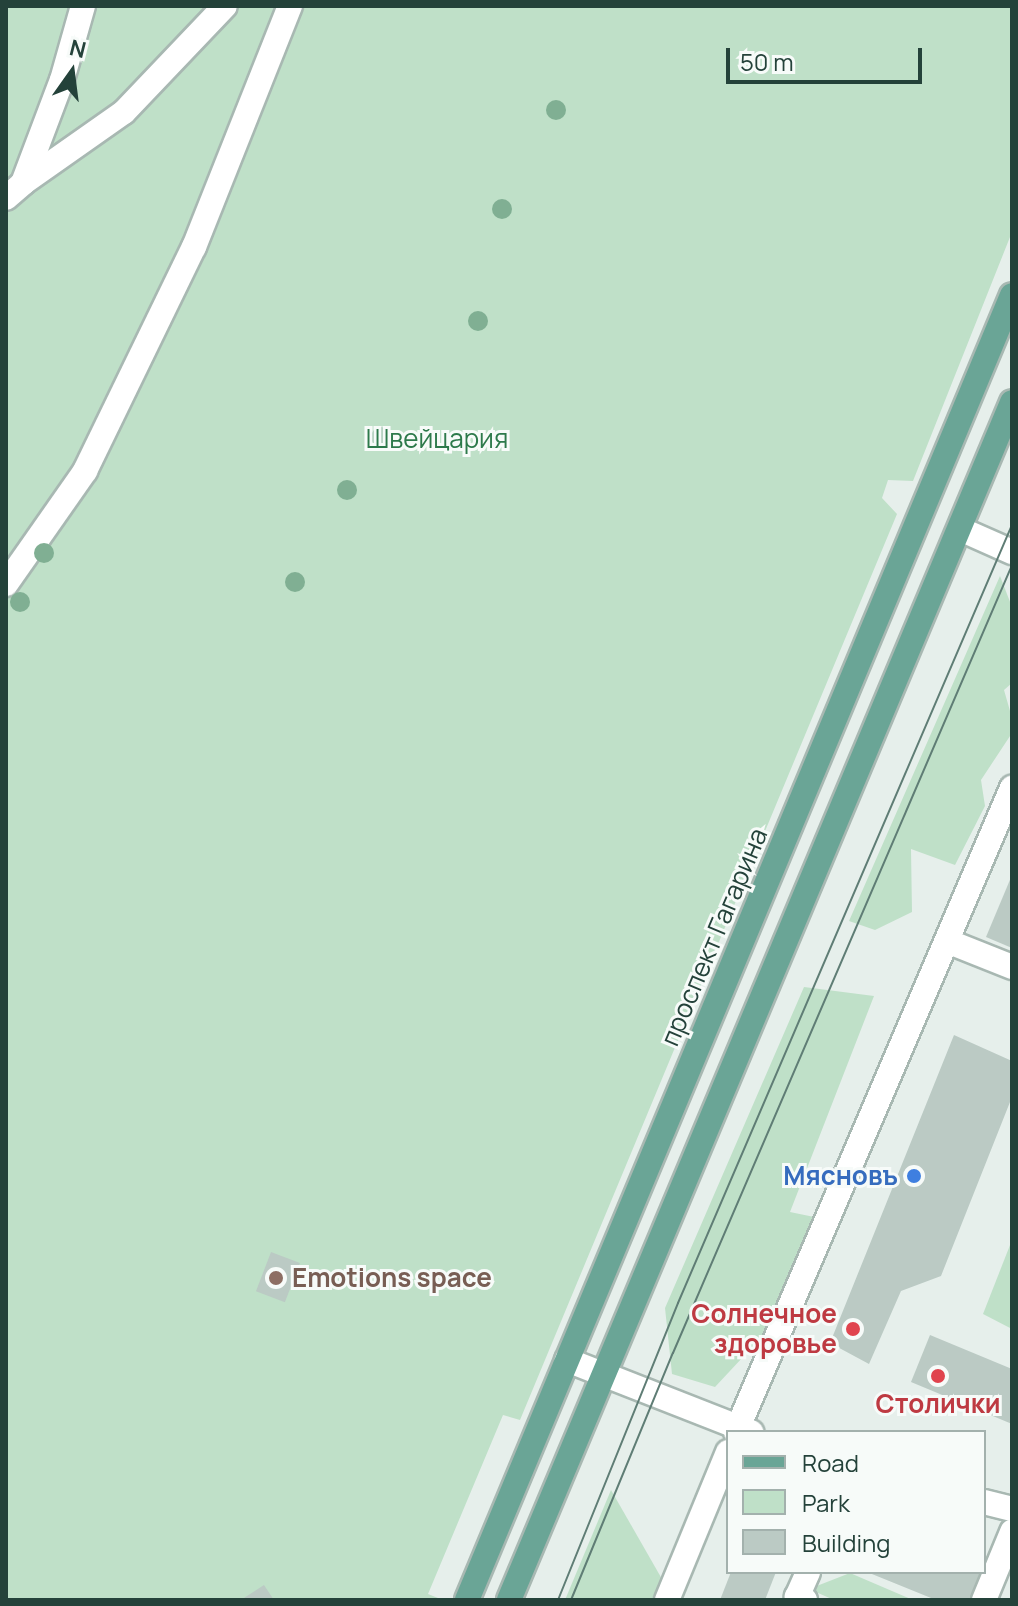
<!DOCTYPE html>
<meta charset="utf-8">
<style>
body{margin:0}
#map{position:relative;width:1018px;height:1606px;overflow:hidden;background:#e6efeb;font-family:Manrope,sans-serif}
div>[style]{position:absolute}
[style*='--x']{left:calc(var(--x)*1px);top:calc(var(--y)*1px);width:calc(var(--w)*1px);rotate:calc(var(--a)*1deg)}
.green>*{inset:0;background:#bfe0c8}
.building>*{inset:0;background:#bbcac4;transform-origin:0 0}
.roads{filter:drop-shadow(2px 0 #a8b8b2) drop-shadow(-2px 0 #a8b8b2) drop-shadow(0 2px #a8b8b2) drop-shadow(0 -2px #a8b8b2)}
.minor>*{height:24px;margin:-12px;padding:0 12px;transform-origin:12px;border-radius:12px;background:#fff}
.major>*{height:24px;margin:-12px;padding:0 12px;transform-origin:12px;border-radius:12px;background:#6aa596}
.tram>*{height:2px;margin:-1px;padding:0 1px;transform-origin:1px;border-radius:1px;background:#5f7d75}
.trees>*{width:20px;height:20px;margin:-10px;border-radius:50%;background:#80af93}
.dots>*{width:22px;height:22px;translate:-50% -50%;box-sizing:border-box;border:4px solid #f7fbf9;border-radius:50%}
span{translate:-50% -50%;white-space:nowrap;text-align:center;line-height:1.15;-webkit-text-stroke:6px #f7fbf9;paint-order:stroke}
.park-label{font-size:26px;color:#2d7a4b}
.street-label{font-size:26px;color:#24423a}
.shop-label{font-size:26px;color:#366cbe;font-weight:700}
.right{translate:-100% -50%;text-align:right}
.education-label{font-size:26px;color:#785e54;font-weight:700}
.left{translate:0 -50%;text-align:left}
.health-label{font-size:26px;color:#be3a42;font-weight:700}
.frame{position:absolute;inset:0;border:8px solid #24423a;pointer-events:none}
.legend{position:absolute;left:726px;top:1430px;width:260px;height:144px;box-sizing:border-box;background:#f7fbf9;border:2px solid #a3b1ad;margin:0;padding:10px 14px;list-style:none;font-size:24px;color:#24423a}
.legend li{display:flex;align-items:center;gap:16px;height:40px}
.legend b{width:40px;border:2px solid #a3b1ad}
.north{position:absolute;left:32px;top:32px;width:80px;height:80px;-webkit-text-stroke:6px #f7fbf9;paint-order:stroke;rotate:14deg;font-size:22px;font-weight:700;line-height:32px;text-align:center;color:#24423a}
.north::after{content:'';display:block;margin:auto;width:28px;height:36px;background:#24423a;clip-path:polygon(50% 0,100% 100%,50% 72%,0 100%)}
.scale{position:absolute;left:726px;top:48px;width:196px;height:36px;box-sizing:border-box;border:4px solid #24423a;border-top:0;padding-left:10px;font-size:24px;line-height:28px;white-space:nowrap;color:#24423a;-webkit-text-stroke:6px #f7fbf9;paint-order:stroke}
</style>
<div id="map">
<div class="green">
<div style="clip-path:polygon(6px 6px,1012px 6px,1012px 232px,913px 481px,888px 480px,882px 498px,897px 514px,520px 1420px,503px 1415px,428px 1594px,443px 1600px,6px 1600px)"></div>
<div style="clip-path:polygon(1000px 576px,1012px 607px,1012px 683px,1004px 690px,1012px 718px,1012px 733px,981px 780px,985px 806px,955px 865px,911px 849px,912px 912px,875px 930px,849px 921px)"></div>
<div style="clip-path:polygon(804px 987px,874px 996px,790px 1212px,819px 1218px,773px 1325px,715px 1387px,672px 1374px,665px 1308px)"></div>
<div style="clip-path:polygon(1012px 1240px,1012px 1329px,983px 1314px)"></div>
<div style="clip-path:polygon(611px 1490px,674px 1600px,565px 1600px)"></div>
<div style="clip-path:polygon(850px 1573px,913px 1600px,834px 1600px,809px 1589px)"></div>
</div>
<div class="building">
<div style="clip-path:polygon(1012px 875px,1012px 948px,986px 937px)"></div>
<div style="clip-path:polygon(954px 1035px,1012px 1061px,1012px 1097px,941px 1276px,901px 1291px,869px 1364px,830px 1343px)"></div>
<div style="left:271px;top:1252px;width:31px;height:42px;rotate:21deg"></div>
<div style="clip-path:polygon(930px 1335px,1012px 1369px,1012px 1424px,911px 1382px)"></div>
<div style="clip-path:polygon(984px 1563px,991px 1566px,977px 1600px,936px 1600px,867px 1572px,984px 1572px)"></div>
<div style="clip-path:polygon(731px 1572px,776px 1572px,765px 1600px,720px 1600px)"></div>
<div style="clip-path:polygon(264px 1585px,274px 1600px,241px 1600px,247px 1596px)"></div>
</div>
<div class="roads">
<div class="minor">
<div style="--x:23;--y:183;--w:123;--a:-35.1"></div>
<div style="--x:124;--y:112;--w:146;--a:-46.4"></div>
<div style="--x:6;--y:198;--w:23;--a:-41"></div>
<div style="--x:23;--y:183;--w:110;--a:-69.3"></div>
<div style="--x:62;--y:80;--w:77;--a:-74.2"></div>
<div style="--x:960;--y:529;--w:57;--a:23.9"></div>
<div style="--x:6;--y:584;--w:138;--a:-55"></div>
<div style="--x:85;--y:471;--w:249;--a:-64.1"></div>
<div style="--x:194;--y:247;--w:259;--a:-68.3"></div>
<div style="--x:947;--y:941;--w:70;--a:21.8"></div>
<div style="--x:567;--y:1360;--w:198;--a:21.4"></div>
<div style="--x:736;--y:1432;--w:701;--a:-66.8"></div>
<div style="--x:984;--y:1502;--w:29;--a:14"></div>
<div style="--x:667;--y:1600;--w:160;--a:-67.6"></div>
<div style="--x:805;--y:1600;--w:9;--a:-159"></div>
<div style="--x:797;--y:1597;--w:27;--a:-66"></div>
<div style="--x:984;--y:1600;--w:74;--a:-67.6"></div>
</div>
<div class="major">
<div style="--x:467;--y:1600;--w:1414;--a:-67.33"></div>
<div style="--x:509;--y:1600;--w:1299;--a:-67.22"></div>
</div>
</div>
<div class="tram">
<div style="--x:558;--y:1600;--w:320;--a:-68"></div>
<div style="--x:678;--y:1303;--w:847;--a:-66.77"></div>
<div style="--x:571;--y:1600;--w:267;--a:-67.6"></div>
<div style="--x:673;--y:1353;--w:858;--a:-66.72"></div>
</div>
<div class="trees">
<div style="left:556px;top:110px"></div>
<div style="left:502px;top:209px"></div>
<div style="left:478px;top:321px"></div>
<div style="left:381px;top:437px"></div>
<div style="left:347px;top:490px"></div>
<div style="left:44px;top:553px"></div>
<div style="left:295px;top:582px"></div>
<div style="left:20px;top:602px"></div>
</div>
<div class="dots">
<div style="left:914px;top:1176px;background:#3f7fe0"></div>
<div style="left:276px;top:1278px;background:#8d6e63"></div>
<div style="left:853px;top:1329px;background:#e0444e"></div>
<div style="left:938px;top:1376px;background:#e0444e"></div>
</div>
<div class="park-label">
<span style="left:437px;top:439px">Швейцария</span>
</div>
<div class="street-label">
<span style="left:714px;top:937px;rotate:-67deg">проспект Гагарина</span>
</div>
<div class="shop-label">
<span class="right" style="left:898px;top:1176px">Мясновъ</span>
</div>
<div class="education-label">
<span class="left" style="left:292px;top:1278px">Emotions space</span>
</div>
<div class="health-label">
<span class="right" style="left:837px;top:1329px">Солнечное<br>здоровье</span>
<span style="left:938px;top:1404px">Столички</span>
</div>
<div class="frame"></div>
<ul class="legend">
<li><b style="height:10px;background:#6aa596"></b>Road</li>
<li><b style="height:22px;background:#bfe0c8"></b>Park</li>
<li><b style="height:22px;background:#bbcac4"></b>Building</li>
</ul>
<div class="north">N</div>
<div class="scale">50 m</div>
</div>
